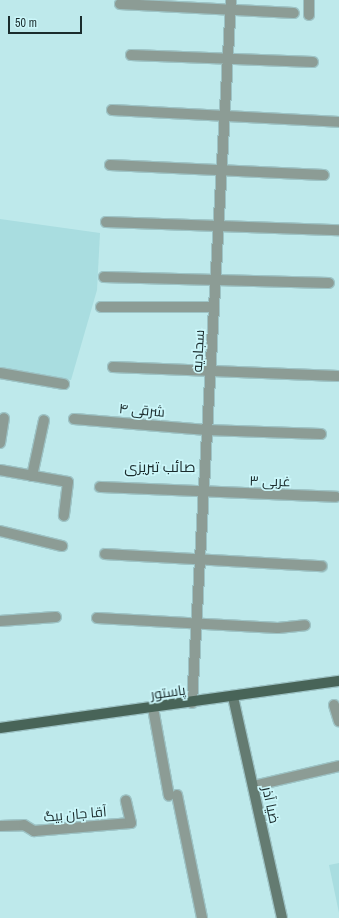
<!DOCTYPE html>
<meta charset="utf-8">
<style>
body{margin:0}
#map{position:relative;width:339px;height:918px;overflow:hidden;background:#bee9eb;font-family:"Archivo Narrow",Cairo,sans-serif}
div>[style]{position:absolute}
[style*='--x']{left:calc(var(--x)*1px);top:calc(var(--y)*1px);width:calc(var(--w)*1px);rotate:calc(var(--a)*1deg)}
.built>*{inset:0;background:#a9dde0}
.roads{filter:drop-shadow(1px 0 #9dc3c5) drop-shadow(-1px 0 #9dc3c5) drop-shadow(0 1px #9dc3c5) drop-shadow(0 -1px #9dc3c5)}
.minor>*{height:10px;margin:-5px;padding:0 5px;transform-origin:5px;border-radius:5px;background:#8c9c95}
.secondary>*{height:10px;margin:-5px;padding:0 5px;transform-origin:5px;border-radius:5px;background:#647b71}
.primary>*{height:10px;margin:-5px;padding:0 5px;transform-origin:5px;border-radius:5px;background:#486458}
span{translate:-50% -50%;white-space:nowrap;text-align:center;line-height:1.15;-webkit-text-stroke:3.5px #cbf6f9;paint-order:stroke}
.street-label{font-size:14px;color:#1b2c2d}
.neighbourhood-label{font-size:15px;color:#1b2c2d}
.scale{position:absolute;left:8px;top:16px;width:74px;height:18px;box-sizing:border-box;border:2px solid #1b2c2d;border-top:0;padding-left:5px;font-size:12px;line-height:14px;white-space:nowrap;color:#1b2c2d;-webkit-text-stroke:3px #cbf6f9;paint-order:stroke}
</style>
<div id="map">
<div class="built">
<div style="clip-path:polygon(0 219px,100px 233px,97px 290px,71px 380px,0 367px)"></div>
<div style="clip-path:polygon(339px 863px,339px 913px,329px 865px)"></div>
</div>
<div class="roads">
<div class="minor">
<div style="--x:120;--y:4;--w:174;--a:3"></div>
<div style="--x:309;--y:15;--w:15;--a:-90"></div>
<div style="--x:131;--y:55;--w:182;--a:2.2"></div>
<div style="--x:112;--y:110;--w:227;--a:3"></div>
<div style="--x:110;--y:165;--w:214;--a:2.7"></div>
<div style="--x:106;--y:222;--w:233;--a:2"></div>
<div style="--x:104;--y:277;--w:225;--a:1.5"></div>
<div style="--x:101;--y:307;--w:113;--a:0"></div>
<div style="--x:113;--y:367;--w:225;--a:2.3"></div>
<div style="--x:0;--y:373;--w:65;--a:9.8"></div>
<div style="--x:74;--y:419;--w:133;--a:4.7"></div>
<div style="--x:207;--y:430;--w:114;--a:2"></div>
<div style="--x:0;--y:443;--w:25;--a:-81"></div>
<div style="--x:0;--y:470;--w:69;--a:10"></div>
<div style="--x:68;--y:482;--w:34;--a:97"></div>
<div style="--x:32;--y:476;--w:57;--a:-77.9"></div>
<div style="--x:100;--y:487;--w:236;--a:2.4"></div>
<div style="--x:0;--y:531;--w:64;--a:13.6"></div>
<div style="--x:105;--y:554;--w:217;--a:3.2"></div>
<div style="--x:97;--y:618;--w:181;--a:3.2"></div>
<div style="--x:278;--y:628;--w:27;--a:-6"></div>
<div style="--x:0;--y:621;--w:56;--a:-4.1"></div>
<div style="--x:192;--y:703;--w:704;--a:-86.82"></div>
<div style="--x:334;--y:705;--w:17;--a:73"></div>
<div style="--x:153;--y:708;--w:89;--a:79.7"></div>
<div style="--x:253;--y:786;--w:88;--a:-13.1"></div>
<div style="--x:177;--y:795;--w:126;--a:78.5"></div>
<div style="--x:0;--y:826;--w:24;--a:-2"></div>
<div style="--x:24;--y:825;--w:12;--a:31"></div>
<div style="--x:34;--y:831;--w:97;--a:-4.7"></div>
<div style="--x:131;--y:823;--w:23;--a:-103"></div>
</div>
<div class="secondary">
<div style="--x:233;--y:697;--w:226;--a:77.5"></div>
</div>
<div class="primary">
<div style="--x:0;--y:728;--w:342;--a:-7.9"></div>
</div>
</div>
<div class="street-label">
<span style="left:198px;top:351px;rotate:-87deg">سجادیه</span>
<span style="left:142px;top:410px;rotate:5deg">۴ شرقی</span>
<span style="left:270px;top:481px;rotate:1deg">۳ غربی</span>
<span style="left:168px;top:692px;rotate:-8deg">پاستور</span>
<span style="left:271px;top:805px;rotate:78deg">ضیا آذر</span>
<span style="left:75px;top:814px;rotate:-5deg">آقا جان بیگ</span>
</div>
<div class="neighbourhood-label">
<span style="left:160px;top:467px">صائب تبریزی</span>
</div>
<div class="scale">50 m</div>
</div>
